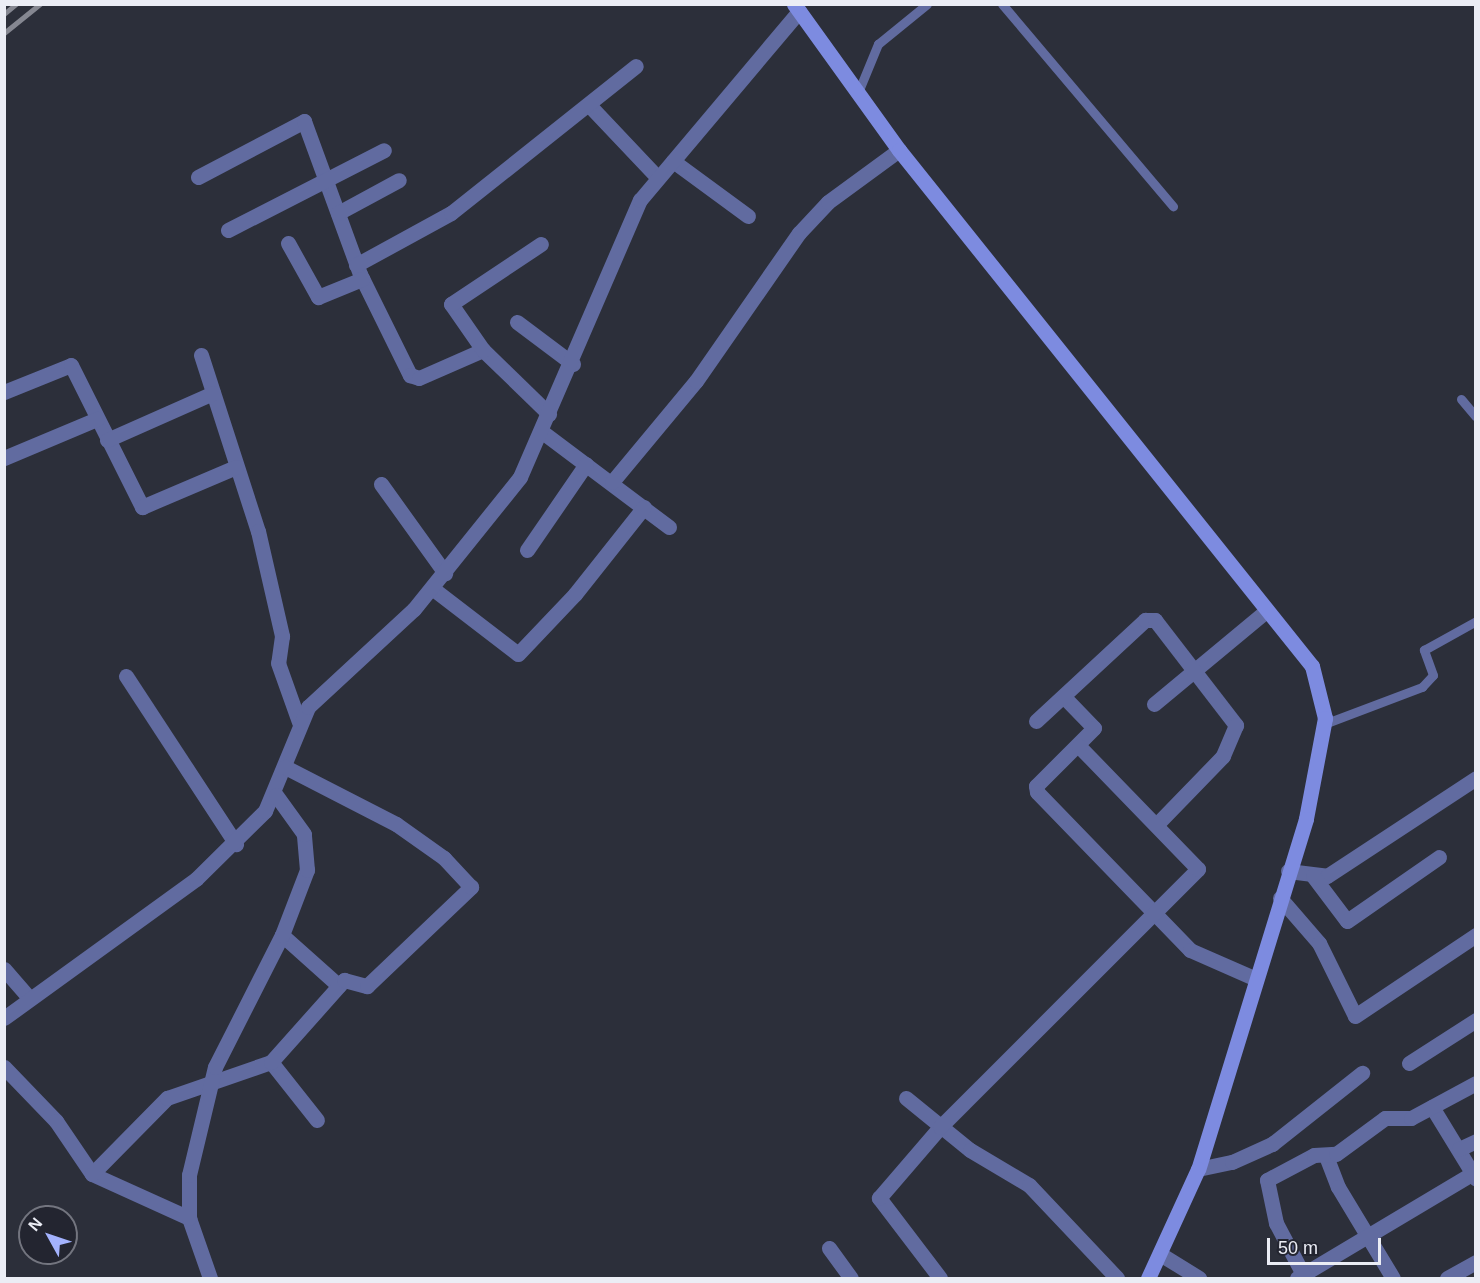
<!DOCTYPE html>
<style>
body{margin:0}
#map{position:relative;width:1480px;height:1283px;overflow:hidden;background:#2c2f3a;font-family:Arial,sans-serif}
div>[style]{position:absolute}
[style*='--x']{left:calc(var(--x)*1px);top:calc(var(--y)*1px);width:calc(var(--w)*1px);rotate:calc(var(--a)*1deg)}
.lane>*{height:9px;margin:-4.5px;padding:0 4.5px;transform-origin:4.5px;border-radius:4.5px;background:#616ba0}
.street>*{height:15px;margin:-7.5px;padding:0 7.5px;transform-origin:7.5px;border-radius:7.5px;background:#616ba0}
.secondary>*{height:15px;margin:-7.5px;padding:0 7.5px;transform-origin:7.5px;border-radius:7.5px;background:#7d8be0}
.rail>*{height:4.5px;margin:-2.25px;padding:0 2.25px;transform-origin:2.25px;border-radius:2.25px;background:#858791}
span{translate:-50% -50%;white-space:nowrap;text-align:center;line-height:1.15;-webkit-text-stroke:4.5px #232530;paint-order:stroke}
.frame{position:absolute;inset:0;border:6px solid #ebedf5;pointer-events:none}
.north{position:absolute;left:18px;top:1205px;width:60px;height:60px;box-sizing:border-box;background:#232530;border:2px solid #73757f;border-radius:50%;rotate:310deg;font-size:16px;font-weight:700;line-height:24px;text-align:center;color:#ebedf5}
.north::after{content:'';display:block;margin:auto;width:21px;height:27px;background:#a3b2fd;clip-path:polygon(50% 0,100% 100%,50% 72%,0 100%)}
.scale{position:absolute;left:1267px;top:1238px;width:114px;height:27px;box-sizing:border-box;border:3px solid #ebedf5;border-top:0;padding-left:8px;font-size:18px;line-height:21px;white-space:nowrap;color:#ebedf5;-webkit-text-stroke:4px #232530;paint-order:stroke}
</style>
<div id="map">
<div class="lane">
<div style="--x:1002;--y:4;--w:265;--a:49.8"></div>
<div style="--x:859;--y:90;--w:50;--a:-67.6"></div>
<div style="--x:878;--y:44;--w:63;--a:-39.2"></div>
<div style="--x:1461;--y:399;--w:23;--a:50"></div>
<div style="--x:1324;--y:724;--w:105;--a:-20.7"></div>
<div style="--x:1422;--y:687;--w:16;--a:-47"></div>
<div style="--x:1433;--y:675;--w:27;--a:-110"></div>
<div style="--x:1424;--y:650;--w:60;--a:-29.1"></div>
</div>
<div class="street">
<div style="--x:589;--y:105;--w:100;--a:46.6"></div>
<div style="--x:673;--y:161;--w:93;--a:36.3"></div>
<div style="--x:198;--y:177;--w:120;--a:-27.8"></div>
<div style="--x:304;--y:121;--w:163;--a:69.9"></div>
<div style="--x:360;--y:274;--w:113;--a:63.7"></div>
<div style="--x:410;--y:375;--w:9;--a:18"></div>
<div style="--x:419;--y:378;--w:70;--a:-23.6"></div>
<div style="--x:483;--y:350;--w:92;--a:44.1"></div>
<div style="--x:338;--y:213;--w:69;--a:-28.4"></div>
<div style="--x:228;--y:230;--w:175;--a:-27.1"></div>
<div style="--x:288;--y:243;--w:62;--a:60.9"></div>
<div style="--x:318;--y:297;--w:48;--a:-22.2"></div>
<div style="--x:356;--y:265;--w:108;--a:-28.7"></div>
<div style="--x:451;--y:213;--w:236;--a:-38.5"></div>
<div style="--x:517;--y:322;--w:70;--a:36.9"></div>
<div style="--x:483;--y:350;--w:56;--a:-124.8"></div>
<div style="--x:451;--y:304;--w:108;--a:-33.7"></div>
<div style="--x:201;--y:355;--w:185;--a:72.1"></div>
<div style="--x:258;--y:531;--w:108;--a:77.1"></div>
<div style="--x:282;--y:636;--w:27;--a:98"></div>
<div style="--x:278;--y:663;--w:63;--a:70.4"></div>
<div style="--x:4;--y:392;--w:72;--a:-21.9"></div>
<div style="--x:71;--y:365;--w:159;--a:63.4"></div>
<div style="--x:142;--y:507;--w:102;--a:-23.1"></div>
<div style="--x:541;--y:431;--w:160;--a:36.9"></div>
<div style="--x:107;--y:440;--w:116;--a:-23.9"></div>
<div style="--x:4;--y:458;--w:101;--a:-22.8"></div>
<div style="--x:612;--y:482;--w:131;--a:-50.3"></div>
<div style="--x:696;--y:381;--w:180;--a:-55.2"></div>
<div style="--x:799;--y:233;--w:42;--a:-46.9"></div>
<div style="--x:828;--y:202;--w:88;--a:-36.2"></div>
<div style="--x:381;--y:484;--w:110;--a:54.3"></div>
<div style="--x:527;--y:550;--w:104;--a:-55.5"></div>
<div style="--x:432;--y:588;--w:108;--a:37.5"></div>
<div style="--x:518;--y:654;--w:83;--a:-46.5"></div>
<div style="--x:575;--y:594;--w:111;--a:-51.6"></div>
<div style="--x:126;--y:676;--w:201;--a:56.8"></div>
<div style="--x:1064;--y:697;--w:43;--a:45.9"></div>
<div style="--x:1094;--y:728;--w:82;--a:135"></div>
<div style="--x:1036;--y:786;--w:6;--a:81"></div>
<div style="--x:1037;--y:792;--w:220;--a:45.9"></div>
<div style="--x:1190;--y:950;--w:70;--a:23.6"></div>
<div style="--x:1154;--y:704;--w:146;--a:-39.7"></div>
<div style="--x:1036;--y:721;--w:149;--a:-42.8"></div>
<div style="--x:1145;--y:620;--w:10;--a:0"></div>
<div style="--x:1155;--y:620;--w:133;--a:52.4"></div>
<div style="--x:1236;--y:725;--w:34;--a:113"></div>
<div style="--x:1223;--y:756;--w:93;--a:134.1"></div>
<div style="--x:1288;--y:871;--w:39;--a:7"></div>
<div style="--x:1327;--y:876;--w:178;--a:-33.3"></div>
<div style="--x:1313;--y:876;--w:56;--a:52.9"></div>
<div style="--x:1347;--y:921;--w:112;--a:-34.8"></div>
<div style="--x:1280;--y:898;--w:60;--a:49.1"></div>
<div style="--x:1319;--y:943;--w:81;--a:63.7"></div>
<div style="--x:1355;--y:1016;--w:146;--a:-33.8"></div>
<div style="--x:282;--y:935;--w:76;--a:41.8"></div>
<div style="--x:4;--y:969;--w:38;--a:49"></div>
<div style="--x:4;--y:1018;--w:237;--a:-35.9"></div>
<div style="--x:196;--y:879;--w:97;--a:-44.6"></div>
<div style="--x:265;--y:811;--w:113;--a:-67.5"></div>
<div style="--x:308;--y:707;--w:144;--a:-42.8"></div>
<div style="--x:414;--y:609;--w:169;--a:-51.2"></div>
<div style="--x:520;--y:477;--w:302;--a:-66.6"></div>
<div style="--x:640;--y:200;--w:247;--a:-49.9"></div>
<div style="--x:271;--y:1062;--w:74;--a:51.6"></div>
<div style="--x:1409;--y:1063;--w:80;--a:-32.7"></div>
<div style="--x:4;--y:1067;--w:75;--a:46.1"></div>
<div style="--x:56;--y:1121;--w:64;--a:55.8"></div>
<div style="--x:92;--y:1174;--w:107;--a:24.4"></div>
<div style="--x:189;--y:1218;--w:64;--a:70.7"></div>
<div style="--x:906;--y:1098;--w:82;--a:39.1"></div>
<div style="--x:970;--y:1150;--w:69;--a:30.7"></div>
<div style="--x:1029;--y:1185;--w:128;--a:46.6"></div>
<div style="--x:1432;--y:1107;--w:84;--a:58.6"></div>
<div style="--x:1459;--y:1149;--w:19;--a:-25"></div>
<div style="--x:1326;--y:1156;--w:33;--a:69"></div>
<div style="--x:1338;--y:1187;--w:106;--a:58.9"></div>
<div style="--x:1198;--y:1169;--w:35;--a:-12"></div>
<div style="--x:1232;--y:1162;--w:44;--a:-24.2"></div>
<div style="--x:1272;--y:1144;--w:115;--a:-38.3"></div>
<div style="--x:92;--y:1174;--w:107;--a:-45.4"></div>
<div style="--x:167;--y:1098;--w:110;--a:-19.1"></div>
<div style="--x:271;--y:1062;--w:110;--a:-48.3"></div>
<div style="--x:344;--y:980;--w:24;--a:15"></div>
<div style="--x:367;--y:986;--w:144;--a:-43.6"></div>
<div style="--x:471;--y:887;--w:40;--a:-133"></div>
<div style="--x:444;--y:858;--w:59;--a:-144.7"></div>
<div style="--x:396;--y:824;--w:125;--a:-152.8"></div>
<div style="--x:189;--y:1218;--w:43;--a:-90"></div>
<div style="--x:189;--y:1175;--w:111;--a:-76.5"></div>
<div style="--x:215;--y:1067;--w:148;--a:-63.1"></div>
<div style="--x:282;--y:935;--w:70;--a:-69"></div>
<div style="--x:307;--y:870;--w:36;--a:-95"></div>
<div style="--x:304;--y:834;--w:48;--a:-125.7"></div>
<div style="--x:829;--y:1248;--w:37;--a:54"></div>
<div style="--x:1160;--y:1254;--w:46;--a:31.6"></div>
<div style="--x:940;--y:1278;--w:101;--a:-127.3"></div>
<div style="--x:879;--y:1198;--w:94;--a:-49.3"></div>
<div style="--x:940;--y:1127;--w:365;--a:-45"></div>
<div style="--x:1198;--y:869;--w:171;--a:-134.1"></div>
<div style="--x:1297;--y:1278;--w:205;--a:-30.8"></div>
<div style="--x:1305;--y:1278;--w:62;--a:-117.8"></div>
<div style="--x:1276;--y:1223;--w:44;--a:-101.8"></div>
<div style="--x:1267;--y:1180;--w:53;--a:-28"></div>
<div style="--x:1314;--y:1155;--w:22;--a:-3"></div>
<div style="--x:1336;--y:1154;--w:61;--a:-36.3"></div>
<div style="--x:1385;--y:1118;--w:26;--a:0"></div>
<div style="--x:1411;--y:1118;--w:74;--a:-28.3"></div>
<div style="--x:1447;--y:1278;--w:33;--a:-29"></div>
</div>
<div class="secondary">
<div style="--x:794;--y:4;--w:180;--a:54.3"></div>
<div style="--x:899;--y:150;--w:661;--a:51.33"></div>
<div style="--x:1312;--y:666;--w:54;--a:76"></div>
<div style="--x:1325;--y:718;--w:103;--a:100.7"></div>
<div style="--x:1306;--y:819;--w:366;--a:107.1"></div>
<div style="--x:1198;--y:1169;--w:120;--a:114.6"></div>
</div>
<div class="rail">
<div style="--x:4;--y:14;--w:16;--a:-40"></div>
<div style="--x:4;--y:33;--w:46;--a:-38.9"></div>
</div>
<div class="frame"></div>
<div class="north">N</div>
<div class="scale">50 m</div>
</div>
